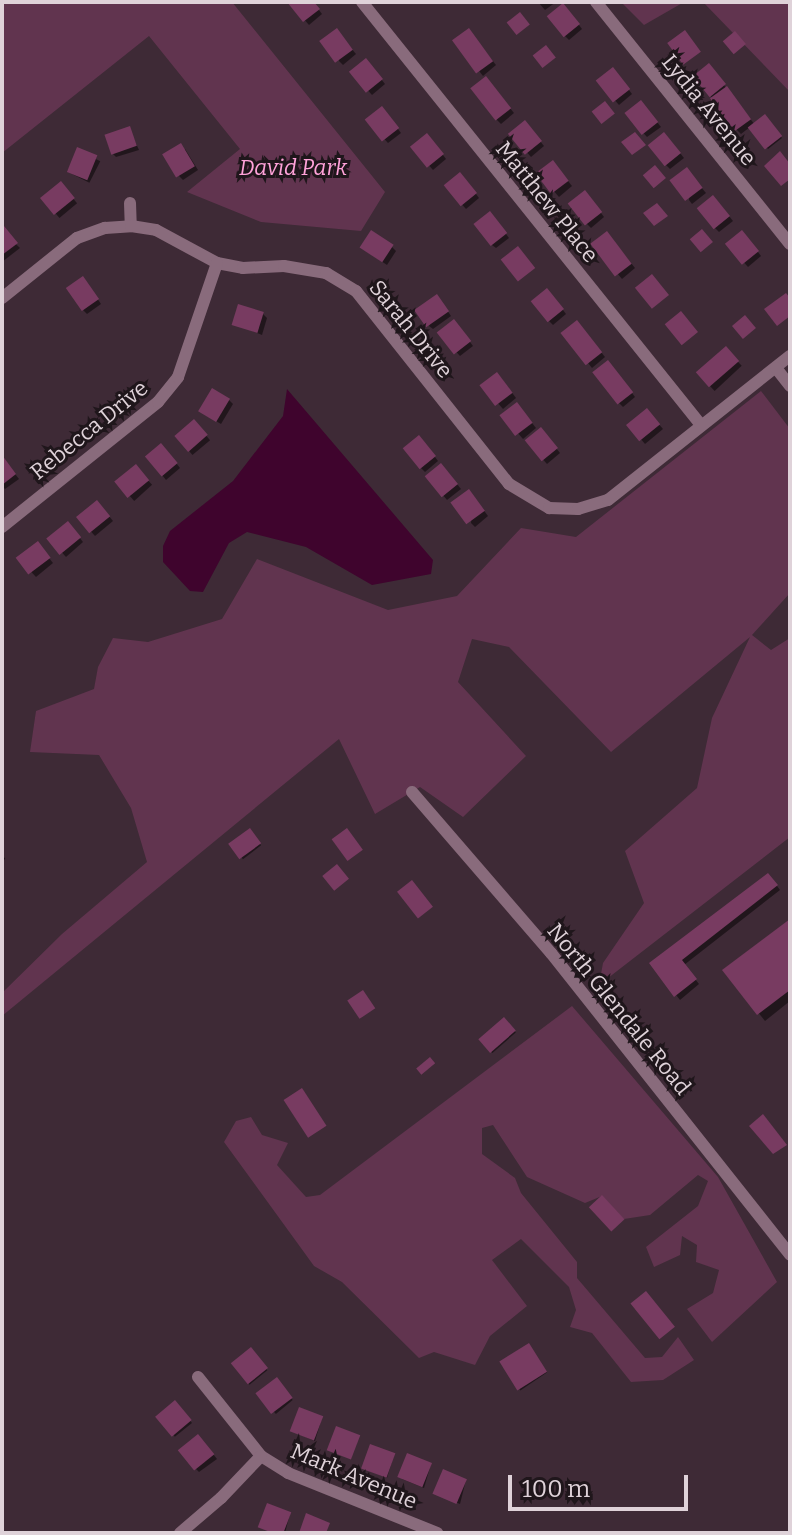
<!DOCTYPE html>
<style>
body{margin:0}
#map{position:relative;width:792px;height:1535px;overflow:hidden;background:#3e2a36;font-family:Bitter,serif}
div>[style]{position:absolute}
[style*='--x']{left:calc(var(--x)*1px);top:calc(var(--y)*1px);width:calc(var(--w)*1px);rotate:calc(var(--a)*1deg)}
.green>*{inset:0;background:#61344f}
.water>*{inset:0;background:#3f042d}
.shadow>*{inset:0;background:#0007;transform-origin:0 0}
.building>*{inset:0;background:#783b61;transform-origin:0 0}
.minor>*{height:12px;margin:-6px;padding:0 6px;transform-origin:6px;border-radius:6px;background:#896b7c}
span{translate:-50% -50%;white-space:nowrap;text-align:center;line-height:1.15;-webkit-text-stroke:6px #1f161b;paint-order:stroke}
.street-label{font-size:22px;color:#dfd2d9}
.park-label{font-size:22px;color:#ffa2d9;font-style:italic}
.frame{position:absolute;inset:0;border:4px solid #dfd2d9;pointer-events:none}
.scale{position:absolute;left:508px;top:1475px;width:180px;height:36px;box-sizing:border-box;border:4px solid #dfd2d9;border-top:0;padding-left:10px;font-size:24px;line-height:28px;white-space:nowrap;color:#dfd2d9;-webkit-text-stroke:6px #1f161b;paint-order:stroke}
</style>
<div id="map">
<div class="green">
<div style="clip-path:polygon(2px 2px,232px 2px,385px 192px,361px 231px,261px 222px,187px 192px,240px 149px,149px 36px,2px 153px)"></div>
<div style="clip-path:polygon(621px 2px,684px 2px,644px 25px)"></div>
<div style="clip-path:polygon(703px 2px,790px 2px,790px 92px)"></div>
<div style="clip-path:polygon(761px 391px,790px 429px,790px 593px,752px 635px,771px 650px,790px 638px,790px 837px,599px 985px,603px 963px,644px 903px,625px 851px,697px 788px,712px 718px,750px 637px,611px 752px,509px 647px,472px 639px,458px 682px,526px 756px,463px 817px,420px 787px,375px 814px,339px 739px,2px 1016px,2px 993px,62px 934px,147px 862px,131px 808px,99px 755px,30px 752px,36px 711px,94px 689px,98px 667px,113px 638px,148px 642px,222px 619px,257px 559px,388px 610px,457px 596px,521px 528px,576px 537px)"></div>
<div style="clip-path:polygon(572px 1006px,718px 1177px,777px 1282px,712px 1342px,687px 1309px,713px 1293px,719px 1270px,696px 1262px,697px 1245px,682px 1236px,680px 1255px,654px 1267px,646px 1247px,698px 1206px,708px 1181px,698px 1175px,650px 1215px,624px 1219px,602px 1196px,585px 1203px,527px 1177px,493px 1125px,482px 1128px,482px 1154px,515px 1178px,521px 1193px,577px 1262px,577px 1278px,645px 1358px,662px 1357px,678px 1337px,694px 1360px,663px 1380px,631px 1382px,592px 1333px,570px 1327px,576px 1310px,569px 1287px,521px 1239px,492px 1260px,527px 1306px,490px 1336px,475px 1365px,434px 1352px,419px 1358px,342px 1282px,314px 1266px,224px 1142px,236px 1121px,251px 1117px,262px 1135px,288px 1143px,277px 1165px,306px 1197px,320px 1195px)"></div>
</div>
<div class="water">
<div style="clip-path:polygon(287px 389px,433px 560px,431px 574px,372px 585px,306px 547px,247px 532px,229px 543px,203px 592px,190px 591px,163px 562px,163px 546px,170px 531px,233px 481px,283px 416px)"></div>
</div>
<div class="shadow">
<div style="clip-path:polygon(289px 2px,313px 2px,322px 14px,309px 25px)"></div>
<div style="clip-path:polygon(538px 2px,556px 2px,545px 10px)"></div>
<div style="clip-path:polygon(567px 9px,582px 29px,569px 40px,565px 36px)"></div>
<div style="clip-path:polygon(340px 35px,356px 54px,343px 65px,339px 61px)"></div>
<div style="clip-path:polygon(472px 35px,496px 65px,483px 76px,456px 41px)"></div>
<div style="clip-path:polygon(370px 65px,385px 84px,372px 95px,352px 72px)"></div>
<div style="clip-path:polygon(709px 66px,755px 125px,765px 117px,782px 138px,768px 149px,750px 127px,741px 134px,737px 130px,696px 77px)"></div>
<div style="clip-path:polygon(617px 74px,632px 94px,619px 105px,599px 82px)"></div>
<div style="clip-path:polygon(490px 83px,514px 113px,501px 124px,497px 120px)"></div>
<div style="clip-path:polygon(645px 107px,661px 127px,647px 137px,627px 115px)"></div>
<div style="clip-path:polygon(386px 113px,401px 133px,388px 143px,368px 121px)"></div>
<div style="clip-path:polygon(528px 126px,544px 146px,531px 157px,511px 134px)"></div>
<div style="clip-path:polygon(129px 128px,139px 150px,116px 157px,112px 153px)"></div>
<div style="clip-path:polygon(668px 138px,684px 158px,670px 169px,666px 165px)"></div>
<div style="clip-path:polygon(431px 139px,446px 159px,433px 170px,413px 147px)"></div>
<div style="clip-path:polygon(185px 149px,198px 170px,183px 180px,179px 176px)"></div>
<div style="left:78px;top:150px;width:25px;height:24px;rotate:27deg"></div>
<div style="clip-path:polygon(556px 166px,572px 186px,559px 197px,539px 174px)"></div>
<div style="clip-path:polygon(690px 174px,706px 193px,692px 204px,689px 200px)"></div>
<div style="clip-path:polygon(464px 178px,479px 198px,466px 209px,446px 186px)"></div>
<div style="left:61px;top:184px;width:25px;height:23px;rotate:50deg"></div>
<div style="clip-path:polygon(589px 197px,604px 217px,591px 228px,587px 224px)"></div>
<div style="clip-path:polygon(717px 201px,733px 221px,719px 232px,715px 228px)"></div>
<div style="clip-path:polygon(494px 218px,509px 238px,496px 248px,492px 245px)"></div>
<div style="clip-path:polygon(2px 231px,20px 248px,2px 262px)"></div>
<div style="clip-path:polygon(746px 236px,761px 256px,748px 267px,728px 244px)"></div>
<div style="clip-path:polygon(611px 238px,635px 268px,622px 279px,594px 245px)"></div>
<div style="clip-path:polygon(392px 247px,396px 251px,387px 265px,366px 251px)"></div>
<div style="clip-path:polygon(87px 283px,101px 304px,87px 314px,83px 310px)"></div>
<div style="clip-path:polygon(551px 294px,566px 314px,553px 325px,549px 321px)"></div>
<div style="clip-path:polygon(441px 301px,451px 316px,433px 329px,429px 326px)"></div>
<div style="clip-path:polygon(263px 314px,267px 318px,262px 335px,235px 324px)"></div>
<div style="clip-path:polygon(458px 326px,473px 346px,460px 356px,440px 334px)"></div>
<div style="clip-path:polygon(581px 327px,605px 357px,592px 368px,564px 333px)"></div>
<div style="left:726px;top:349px;width:23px;height:37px;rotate:47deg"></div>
<div style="clip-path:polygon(612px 366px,635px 397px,623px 407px,619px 403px)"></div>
<div style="clip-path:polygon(501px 378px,516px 398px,503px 409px,483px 386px)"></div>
<div style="clip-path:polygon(229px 400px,233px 404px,221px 424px,204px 414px)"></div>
<div style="clip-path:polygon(520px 408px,536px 428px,523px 439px,503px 416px)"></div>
<div style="clip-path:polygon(651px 415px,663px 429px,645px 444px,629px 425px)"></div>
<div style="left:194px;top:421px;width:25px;height:23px;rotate:50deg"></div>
<div style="clip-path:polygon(545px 434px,560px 453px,547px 464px,527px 441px)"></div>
<div style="clip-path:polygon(423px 441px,438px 461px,425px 472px,421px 468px)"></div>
<div style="clip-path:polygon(165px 449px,180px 468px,166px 480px,147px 456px)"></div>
<div style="clip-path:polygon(2px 457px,19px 479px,5px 489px,2px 486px)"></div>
<div style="left:136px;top:467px;width:24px;height:24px;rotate:48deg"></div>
<div style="clip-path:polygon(445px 469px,461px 489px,447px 500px,428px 477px)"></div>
<div style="clip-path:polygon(473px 496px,488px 516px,475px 527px,471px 523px)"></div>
<div style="clip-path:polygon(101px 506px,113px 521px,95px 536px,78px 517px)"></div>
<div style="clip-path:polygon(72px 528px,83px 542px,66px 557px,49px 538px)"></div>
<div style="clip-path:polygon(41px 548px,53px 563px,36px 577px,19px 559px)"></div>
<div style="left:250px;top:831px;width:18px;height:23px;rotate:52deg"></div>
<div style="left:2px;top:856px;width:4px;height:26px;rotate:34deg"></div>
<div style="clip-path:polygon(772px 879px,780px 890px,684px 965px,699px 984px,680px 1000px,651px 963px)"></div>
<div style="clip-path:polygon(790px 922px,790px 1001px,765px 1021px,725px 971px)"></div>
<div style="left:504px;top:1019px;width:18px;height:31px;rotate:49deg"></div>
<div style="left:529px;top:1346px;width:32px;height:32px;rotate:56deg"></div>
<div style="left:251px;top:1350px;width:26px;height:23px;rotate:51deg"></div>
<div style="left:276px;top:1380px;width:26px;height:22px;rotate:50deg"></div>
<div style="left:175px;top:1402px;width:27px;height:22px;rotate:51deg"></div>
<div style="clip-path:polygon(322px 1418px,315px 1441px,294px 1432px)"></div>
<div style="clip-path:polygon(202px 1440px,217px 1459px,199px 1472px,195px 1468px)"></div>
<div style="clip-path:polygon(394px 1455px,387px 1478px,365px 1469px)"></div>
<div style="clip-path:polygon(431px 1464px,424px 1488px,402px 1479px)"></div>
<div style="clip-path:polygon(466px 1480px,460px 1504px,438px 1495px)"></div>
<div style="clip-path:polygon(290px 1514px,285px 1533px,260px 1527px)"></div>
</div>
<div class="building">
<div style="clip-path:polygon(287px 2px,314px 2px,320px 9px,303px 22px)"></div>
<div style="left:563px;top:3px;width:27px;height:21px;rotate:51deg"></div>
<div style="left:520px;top:12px;width:16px;height:17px;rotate:52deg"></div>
<div style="left:337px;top:28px;width:27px;height:22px;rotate:54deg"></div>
<div style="left:469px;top:28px;width:41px;height:21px;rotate:54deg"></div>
<div style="left:685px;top:30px;width:27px;height:22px;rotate:54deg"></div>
<div style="left:735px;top:31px;width:17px;height:16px;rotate:50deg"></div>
<div style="left:546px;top:45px;width:16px;height:17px;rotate:52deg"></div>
<div style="left:366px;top:58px;width:27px;height:22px;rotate:51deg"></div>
<div style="left:709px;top:63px;width:27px;height:21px;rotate:51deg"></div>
<div style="left:613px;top:67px;width:28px;height:22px;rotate:52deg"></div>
<div style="left:486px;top:76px;width:41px;height:20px;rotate:52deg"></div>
<div style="left:727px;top:86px;width:41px;height:21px;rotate:54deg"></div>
<div style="left:641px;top:100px;width:28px;height:21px;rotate:52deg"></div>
<div style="left:605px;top:101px;width:16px;height:17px;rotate:52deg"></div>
<div style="left:382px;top:106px;width:28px;height:22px;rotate:52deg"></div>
<div style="left:765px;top:114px;width:28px;height:22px;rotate:52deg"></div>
<div style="left:525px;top:120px;width:27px;height:22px;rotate:51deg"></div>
<div style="left:130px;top:126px;width:21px;height:27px;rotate:71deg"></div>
<div style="clip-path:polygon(635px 132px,646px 145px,632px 155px,621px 142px)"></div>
<div style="left:664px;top:132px;width:27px;height:21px;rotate:51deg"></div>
<div style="left:427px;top:133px;width:27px;height:22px;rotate:51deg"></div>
<div style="left:181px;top:143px;width:27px;height:22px;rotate:59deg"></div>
<div style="left:77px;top:147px;width:22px;height:27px;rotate:22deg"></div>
<div style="clip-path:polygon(780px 151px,790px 164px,790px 179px,781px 186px,764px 166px)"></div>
<div style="left:553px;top:160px;width:26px;height:22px;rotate:53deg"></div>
<div style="left:655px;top:165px;width:17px;height:16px;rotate:50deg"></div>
<div style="left:687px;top:167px;width:26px;height:22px;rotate:53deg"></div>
<div style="left:460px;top:172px;width:27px;height:21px;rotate:51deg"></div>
<div style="left:61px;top:181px;width:22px;height:27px;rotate:51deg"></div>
<div style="left:585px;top:190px;width:28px;height:22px;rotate:52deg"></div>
<div style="left:713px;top:195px;width:27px;height:21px;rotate:51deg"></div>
<div style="clip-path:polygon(657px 203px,668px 216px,654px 226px,643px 213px)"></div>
<div style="left:490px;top:211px;width:28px;height:21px;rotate:52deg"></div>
<div style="clip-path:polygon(4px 226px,18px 243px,2px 255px,2px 228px)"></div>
<div style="left:702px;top:229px;width:17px;height:16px;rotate:50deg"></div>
<div style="left:371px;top:230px;width:27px;height:21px;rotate:33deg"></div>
<div style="left:742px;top:230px;width:27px;height:22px;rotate:51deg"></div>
<div style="left:607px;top:231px;width:41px;height:21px;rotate:53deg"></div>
<div style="left:518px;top:246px;width:28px;height:22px;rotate:52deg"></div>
<div style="left:652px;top:274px;width:27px;height:22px;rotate:51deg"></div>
<div style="left:83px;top:276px;width:28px;height:21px;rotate:55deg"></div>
<div style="left:547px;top:288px;width:27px;height:21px;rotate:51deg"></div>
<div style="clip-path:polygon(786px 293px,790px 298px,790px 316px,777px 326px,764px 309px)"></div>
<div style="left:437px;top:294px;width:21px;height:28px;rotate:55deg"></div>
<div style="left:238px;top:304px;width:27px;height:22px;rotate:17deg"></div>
<div style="left:681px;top:311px;width:27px;height:21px;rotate:51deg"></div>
<div style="left:745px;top:315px;width:17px;height:17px;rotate:50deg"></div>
<div style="left:454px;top:319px;width:28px;height:22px;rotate:52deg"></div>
<div style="left:577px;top:320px;width:41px;height:21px;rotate:52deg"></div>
<div style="left:726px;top:346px;width:20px;height:40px;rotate:49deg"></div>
<div style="left:608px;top:360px;width:41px;height:20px;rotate:52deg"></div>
<div style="left:497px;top:372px;width:26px;height:22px;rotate:53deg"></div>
<div style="left:212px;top:388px;width:21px;height:27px;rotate:31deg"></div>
<div style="left:517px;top:402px;width:26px;height:22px;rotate:53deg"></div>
<div style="left:647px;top:408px;width:21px;height:27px;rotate:51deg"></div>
<div style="left:194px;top:419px;width:21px;height:26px;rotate:49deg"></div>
<div style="left:541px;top:427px;width:27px;height:21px;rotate:51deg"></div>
<div style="left:419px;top:435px;width:27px;height:21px;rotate:51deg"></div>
<div style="left:161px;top:443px;width:26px;height:21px;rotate:50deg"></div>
<div style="clip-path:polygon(2px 455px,16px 474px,2px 485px)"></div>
<div style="left:441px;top:463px;width:27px;height:21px;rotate:51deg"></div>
<div style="left:136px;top:464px;width:21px;height:28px;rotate:51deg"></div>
<div style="left:469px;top:489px;width:27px;height:23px;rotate:54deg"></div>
<div style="left:97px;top:500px;width:21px;height:27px;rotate:51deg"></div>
<div style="left:68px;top:521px;width:21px;height:28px;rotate:51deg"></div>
<div style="left:38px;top:541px;width:21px;height:28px;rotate:53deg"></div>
<div style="left:250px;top:828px;width:19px;height:27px;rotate:54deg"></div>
<div style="left:347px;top:828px;width:27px;height:19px;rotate:54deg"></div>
<div style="left:337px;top:864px;width:19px;height:19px;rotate:51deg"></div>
<div style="clip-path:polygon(768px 873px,778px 885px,682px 960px,697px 979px,674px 997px,649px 963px)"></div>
<div style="left:412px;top:880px;width:34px;height:19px;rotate:52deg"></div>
<div style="clip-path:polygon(790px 919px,790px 990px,757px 1015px,722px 970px)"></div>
<div style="left:363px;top:990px;width:22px;height:19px;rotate:56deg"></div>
<div style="left:504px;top:1017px;width:18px;height:34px;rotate:49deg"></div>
<div style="left:430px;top:1057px;width:8px;height:18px;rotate:50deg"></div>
<div style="left:302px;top:1088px;width:45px;height:22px;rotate:57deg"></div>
<div style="clip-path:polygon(763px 1114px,787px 1145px,773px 1154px,749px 1126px)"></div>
<div style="left:602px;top:1195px;width:33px;height:18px;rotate:47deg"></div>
<div style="left:646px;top:1291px;width:46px;height:20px;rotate:51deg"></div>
<div style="left:529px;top:1343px;width:34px;height:35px;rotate:58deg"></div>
<div style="left:251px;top:1347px;width:27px;height:26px;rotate:51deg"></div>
<div style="left:277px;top:1377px;width:26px;height:27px;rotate:53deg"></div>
<div style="left:175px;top:1400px;width:26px;height:26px;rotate:50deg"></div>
<div style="left:299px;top:1407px;width:26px;height:26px;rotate:21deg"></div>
<div style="left:336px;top:1426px;width:26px;height:26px;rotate:21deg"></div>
<div style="left:198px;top:1434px;width:26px;height:26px;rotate:51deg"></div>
<div style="left:370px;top:1444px;width:27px;height:26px;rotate:20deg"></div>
<div style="left:407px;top:1453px;width:27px;height:26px;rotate:22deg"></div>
<div style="left:443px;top:1469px;width:26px;height:27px;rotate:23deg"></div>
<div style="left:267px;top:1503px;width:26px;height:26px;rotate:21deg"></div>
<div style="clip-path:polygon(306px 1513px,330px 1523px,326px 1533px,299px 1533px)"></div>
</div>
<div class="minor">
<div style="--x:362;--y:2;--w:542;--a:51.29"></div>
<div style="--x:596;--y:2;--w:310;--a:51.3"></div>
<div style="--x:130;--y:203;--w:23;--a:88"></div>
<div style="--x:2;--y:298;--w:96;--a:-38.7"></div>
<div style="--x:77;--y:238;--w:30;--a:-20"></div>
<div style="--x:105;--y:228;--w:26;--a:-4"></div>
<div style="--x:131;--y:226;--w:25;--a:9"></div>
<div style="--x:156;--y:230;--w:69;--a:28.4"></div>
<div style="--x:217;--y:263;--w:26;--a:11"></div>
<div style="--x:243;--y:268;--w:41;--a:-2.8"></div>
<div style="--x:284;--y:266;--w:43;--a:9.5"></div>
<div style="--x:326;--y:273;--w:35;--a:31"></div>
<div style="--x:356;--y:291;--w:246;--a:51.6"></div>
<div style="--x:509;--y:484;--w:47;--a:31"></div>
<div style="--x:549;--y:508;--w:29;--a:2"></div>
<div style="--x:578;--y:509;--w:31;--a:-17"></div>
<div style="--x:608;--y:500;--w:232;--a:-38.4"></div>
<div style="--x:776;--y:368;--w:23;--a:52"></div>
<div style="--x:2;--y:527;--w:200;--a:-38.7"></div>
<div style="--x:158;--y:402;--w:32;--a:-51"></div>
<div style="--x:178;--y:377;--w:120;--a:-71.1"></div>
<div style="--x:412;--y:792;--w:213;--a:49.2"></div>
<div style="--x:551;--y:953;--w:385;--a:51.6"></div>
<div style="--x:198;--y:1377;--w:101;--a:51.4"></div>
<div style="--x:261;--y:1456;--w:32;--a:32"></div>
<div style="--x:288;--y:1473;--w:161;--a:21.9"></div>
<div style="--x:180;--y:1533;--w:54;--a:-40.5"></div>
<div style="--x:221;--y:1498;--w:58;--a:-46.4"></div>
</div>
<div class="street-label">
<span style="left:709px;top:110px;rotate:51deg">Lydia Avenue</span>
<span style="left:547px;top:202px;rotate:51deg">Matthew Place</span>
<span style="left:411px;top:329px;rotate:51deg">Sarah Drive</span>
<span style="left:89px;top:430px;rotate:-39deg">Rebecca Drive</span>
<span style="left:619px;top:1009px;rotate:51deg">North Glendale Road</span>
<span style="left:354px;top:1476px;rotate:23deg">Mark Avenue</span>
</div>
<div class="park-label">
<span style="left:293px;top:168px">David Park</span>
</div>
<div class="frame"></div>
<div class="scale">100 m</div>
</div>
